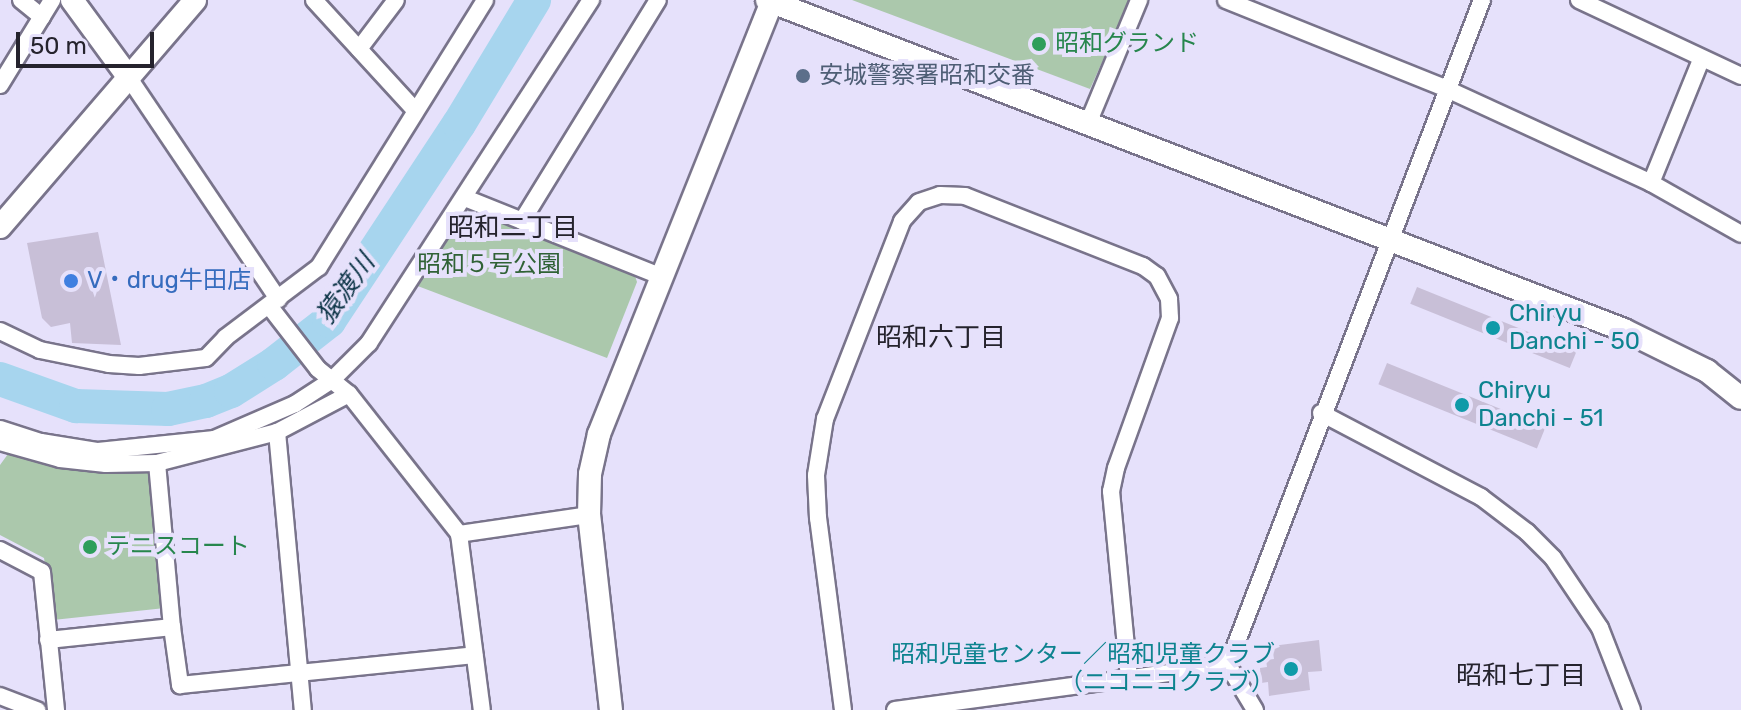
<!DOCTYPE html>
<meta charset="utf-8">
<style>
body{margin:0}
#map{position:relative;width:1741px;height:710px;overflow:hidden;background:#e6e1fb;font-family:Rubik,"Noto Sans JP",sans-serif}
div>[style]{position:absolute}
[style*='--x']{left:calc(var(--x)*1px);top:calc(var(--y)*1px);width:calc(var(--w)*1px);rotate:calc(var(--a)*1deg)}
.green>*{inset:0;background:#abc8ac}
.river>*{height:34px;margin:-17px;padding:0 17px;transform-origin:17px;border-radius:17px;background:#a7d5ee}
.building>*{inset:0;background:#c8bfd7;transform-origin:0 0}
.roads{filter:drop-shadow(2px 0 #79748b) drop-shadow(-2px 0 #79748b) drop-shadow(0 2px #79748b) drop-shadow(0 -2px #79748b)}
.street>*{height:16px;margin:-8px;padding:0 8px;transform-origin:8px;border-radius:8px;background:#fff}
.secondary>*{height:22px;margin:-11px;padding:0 11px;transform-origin:11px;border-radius:11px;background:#fff}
.dots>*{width:22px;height:22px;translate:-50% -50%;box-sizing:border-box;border:4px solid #e6e1fb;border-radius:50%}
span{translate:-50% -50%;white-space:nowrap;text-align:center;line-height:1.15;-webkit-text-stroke:8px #e6e1fb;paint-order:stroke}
.leisure-label{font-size:24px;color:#27864d}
.left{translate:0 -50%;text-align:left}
.service-label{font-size:24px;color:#4e5e75}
.park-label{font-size:24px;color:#306236}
.shop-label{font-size:24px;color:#366cbe}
.culture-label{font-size:24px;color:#0d838f}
.right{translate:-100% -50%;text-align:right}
.neighbourhood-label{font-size:26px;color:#25232d}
.water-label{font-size:26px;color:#0c3446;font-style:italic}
.scale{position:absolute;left:16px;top:32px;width:138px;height:36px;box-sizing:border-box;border:4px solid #25232d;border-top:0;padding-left:10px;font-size:24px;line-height:28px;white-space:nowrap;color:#25232d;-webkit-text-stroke:6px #e6e1fb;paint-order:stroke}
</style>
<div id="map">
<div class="green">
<div style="clip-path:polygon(852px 0,1130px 0,1090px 89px)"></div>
<div style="clip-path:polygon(472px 210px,635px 276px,637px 282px,607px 358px,415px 285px,464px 213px)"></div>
<div style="clip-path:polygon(8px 454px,77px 470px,140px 469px,151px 474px,165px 608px,53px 620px,44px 558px,0 535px,0 465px)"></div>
</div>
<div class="river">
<div style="--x:0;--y:379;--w:81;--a:19.6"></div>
<div style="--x:76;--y:406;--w:92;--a:1.9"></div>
<div style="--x:168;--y:409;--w:39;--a:-12"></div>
<div style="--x:206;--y:401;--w:27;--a:-22"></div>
<div style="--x:231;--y:391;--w:51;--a:-32.1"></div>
<div style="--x:274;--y:364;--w:70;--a:-38"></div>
<div style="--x:329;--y:321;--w:236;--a:-56.6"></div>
<div style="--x:459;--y:124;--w:145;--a:-58.8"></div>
</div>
<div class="building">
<div style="clip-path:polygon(98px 232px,121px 345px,72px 343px,70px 323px,51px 327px,42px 318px,27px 243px)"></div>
<div style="left:1417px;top:287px;width:172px;height:18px;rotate:22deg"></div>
<div style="left:1387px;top:363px;width:171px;height:23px;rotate:22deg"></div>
<div style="clip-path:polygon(1319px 640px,1322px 671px,1308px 672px,1310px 690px,1269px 696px,1268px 682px,1261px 683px,1260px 668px,1267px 667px,1266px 660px,1274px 659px,1272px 646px)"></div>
</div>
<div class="roads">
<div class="street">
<div style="--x:21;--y:0;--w:27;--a:39"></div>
<div style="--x:314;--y:0;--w:148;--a:47.5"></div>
<div style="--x:1226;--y:0;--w:238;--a:21.9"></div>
<div style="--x:1447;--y:89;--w:225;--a:24.7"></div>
<div style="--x:1651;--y:183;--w:103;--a:29.5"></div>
<div style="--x:1579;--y:0;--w:179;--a:25.1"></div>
<div style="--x:359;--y:49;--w:61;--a:-52.9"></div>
<div style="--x:129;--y:78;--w:267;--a:56"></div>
<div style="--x:0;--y:85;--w:100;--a:-58.5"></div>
<div style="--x:1089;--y:121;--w:131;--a:-67.5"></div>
<div style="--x:1651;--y:183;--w:133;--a:-67.9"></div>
<div style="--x:465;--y:198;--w:213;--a:21.8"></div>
<div style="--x:522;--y:221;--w:259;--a:-58.4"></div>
<div style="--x:270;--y:307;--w:78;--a:52.3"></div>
<div style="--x:318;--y:369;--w:40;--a:39"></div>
<div style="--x:349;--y:394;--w:178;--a:51.8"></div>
<div style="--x:459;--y:534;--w:177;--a:82.6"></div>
<div style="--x:0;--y:331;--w:44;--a:25.4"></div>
<div style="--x:40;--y:350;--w:70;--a:11.5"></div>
<div style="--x:109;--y:364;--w:30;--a:4"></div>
<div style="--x:139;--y:366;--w:67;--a:-6.8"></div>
<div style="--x:206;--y:358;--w:29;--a:-46"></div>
<div style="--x:226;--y:337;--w:116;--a:-37"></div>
<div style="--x:319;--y:267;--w:314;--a:-58.1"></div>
<div style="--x:1321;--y:413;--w:181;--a:27.7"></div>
<div style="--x:1481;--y:497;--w:58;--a:37.3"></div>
<div style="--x:1527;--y:532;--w:37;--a:45"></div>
<div style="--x:1553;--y:558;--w:84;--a:56.1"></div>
<div style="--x:1600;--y:628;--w:88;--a:68.7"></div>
<div style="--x:0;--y:429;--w:43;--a:17.6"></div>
<div style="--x:41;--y:442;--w:58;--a:9"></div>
<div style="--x:98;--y:451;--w:117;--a:-5.9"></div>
<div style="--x:214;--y:439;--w:88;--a:-23.4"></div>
<div style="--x:295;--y:404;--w:44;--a:-33"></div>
<div style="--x:332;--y:380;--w:52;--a:-45"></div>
<div style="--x:369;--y:343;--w:409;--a:-57.1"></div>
<div style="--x:277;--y:432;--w:279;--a:84.7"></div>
<div style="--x:0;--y:442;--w:62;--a:15.8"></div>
<div style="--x:60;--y:459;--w:46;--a:6.2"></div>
<div style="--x:106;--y:464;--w:51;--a:-1.1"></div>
<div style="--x:157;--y:463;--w:124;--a:-14.5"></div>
<div style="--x:277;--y:432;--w:81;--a:-27.8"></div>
<div style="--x:157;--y:463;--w:165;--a:84.8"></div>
<div style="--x:459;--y:534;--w:131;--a:-8.3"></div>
<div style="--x:0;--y:550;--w:47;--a:27.6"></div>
<div style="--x:42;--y:572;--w:139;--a:84.2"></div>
<div style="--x:48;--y:640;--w:125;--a:-6"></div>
<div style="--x:172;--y:627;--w:59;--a:82.1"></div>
<div style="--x:180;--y:685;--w:296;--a:-5.8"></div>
<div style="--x:0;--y:696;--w:40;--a:21"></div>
<div style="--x:843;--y:710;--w:194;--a:-97.4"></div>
<div style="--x:818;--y:518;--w:43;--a:-92.7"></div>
<div style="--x:816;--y:475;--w:57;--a:-80.9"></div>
<div style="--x:825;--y:419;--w:212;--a:-68.7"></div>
<div style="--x:902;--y:221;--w:25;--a:-48"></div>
<div style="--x:919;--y:202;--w:22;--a:-18"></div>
<div style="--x:940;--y:195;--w:25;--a:2"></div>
<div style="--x:965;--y:196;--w:191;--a:21.5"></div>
<div style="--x:1143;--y:266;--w:17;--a:36"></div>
<div style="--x:1157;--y:276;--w:26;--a:62"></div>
<div style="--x:1169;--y:299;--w:19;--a:87"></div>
<div style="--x:1170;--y:318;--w:159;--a:109.8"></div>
<div style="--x:1116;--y:468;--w:24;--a:102"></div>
<div style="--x:1111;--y:491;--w:188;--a:84.5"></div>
<div style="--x:895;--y:710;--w:336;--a:-7.7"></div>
<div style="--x:1255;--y:710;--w:52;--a:-121"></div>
<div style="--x:1228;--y:665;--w:712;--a:-69.1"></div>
</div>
<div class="secondary">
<div style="--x:72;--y:0;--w:97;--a:53.8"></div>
<div style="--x:767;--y:0;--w:918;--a:21.06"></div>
<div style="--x:1624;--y:330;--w:93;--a:26.3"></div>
<div style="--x:1707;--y:371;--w:43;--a:38.5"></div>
<div style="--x:0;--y:227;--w:299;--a:-49.3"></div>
<div style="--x:611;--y:710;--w:196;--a:-96.4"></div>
<div style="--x:589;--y:515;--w:41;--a:-88.6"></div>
<div style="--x:590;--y:474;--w:41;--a:-77.3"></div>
<div style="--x:599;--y:434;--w:465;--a:-68.2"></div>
</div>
</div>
<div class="dots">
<div style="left:1039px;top:44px;background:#2e9e5b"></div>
<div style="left:803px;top:76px;background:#5c6f8a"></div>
<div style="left:71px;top:281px;background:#3f7fe0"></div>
<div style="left:1493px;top:328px;background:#0f9aa8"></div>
<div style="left:1462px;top:405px;background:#0f9aa8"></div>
<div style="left:90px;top:547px;background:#2e9e5b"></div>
<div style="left:1291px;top:669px;background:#0f9aa8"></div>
</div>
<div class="leisure-label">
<span class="left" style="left:1055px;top:44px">昭和グランド</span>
<span class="left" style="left:106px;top:547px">テニスコート</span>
</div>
<div class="service-label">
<span class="left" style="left:819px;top:76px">安城警察署昭和交番</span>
</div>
<div class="park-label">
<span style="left:489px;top:265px">昭和５号公園</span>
</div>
<div class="shop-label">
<span class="left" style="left:87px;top:281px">V・drug牛田店</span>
</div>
<div class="culture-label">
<span class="left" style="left:1509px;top:328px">Chiryu<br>Danchi - 50</span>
<span class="left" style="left:1478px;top:405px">Chiryu<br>Danchi - 51</span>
<span class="right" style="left:1275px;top:669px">昭和児童センター／昭和児童クラブ<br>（ニコニコクラブ）</span>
</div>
<div class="neighbourhood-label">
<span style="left:513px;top:228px">昭和二丁目</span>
<span style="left:941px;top:338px">昭和六丁目</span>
<span style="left:1521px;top:676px">昭和七丁目</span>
</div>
<div class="water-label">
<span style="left:346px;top:289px;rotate:-54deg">猿渡川</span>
</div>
<div class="scale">50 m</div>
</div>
